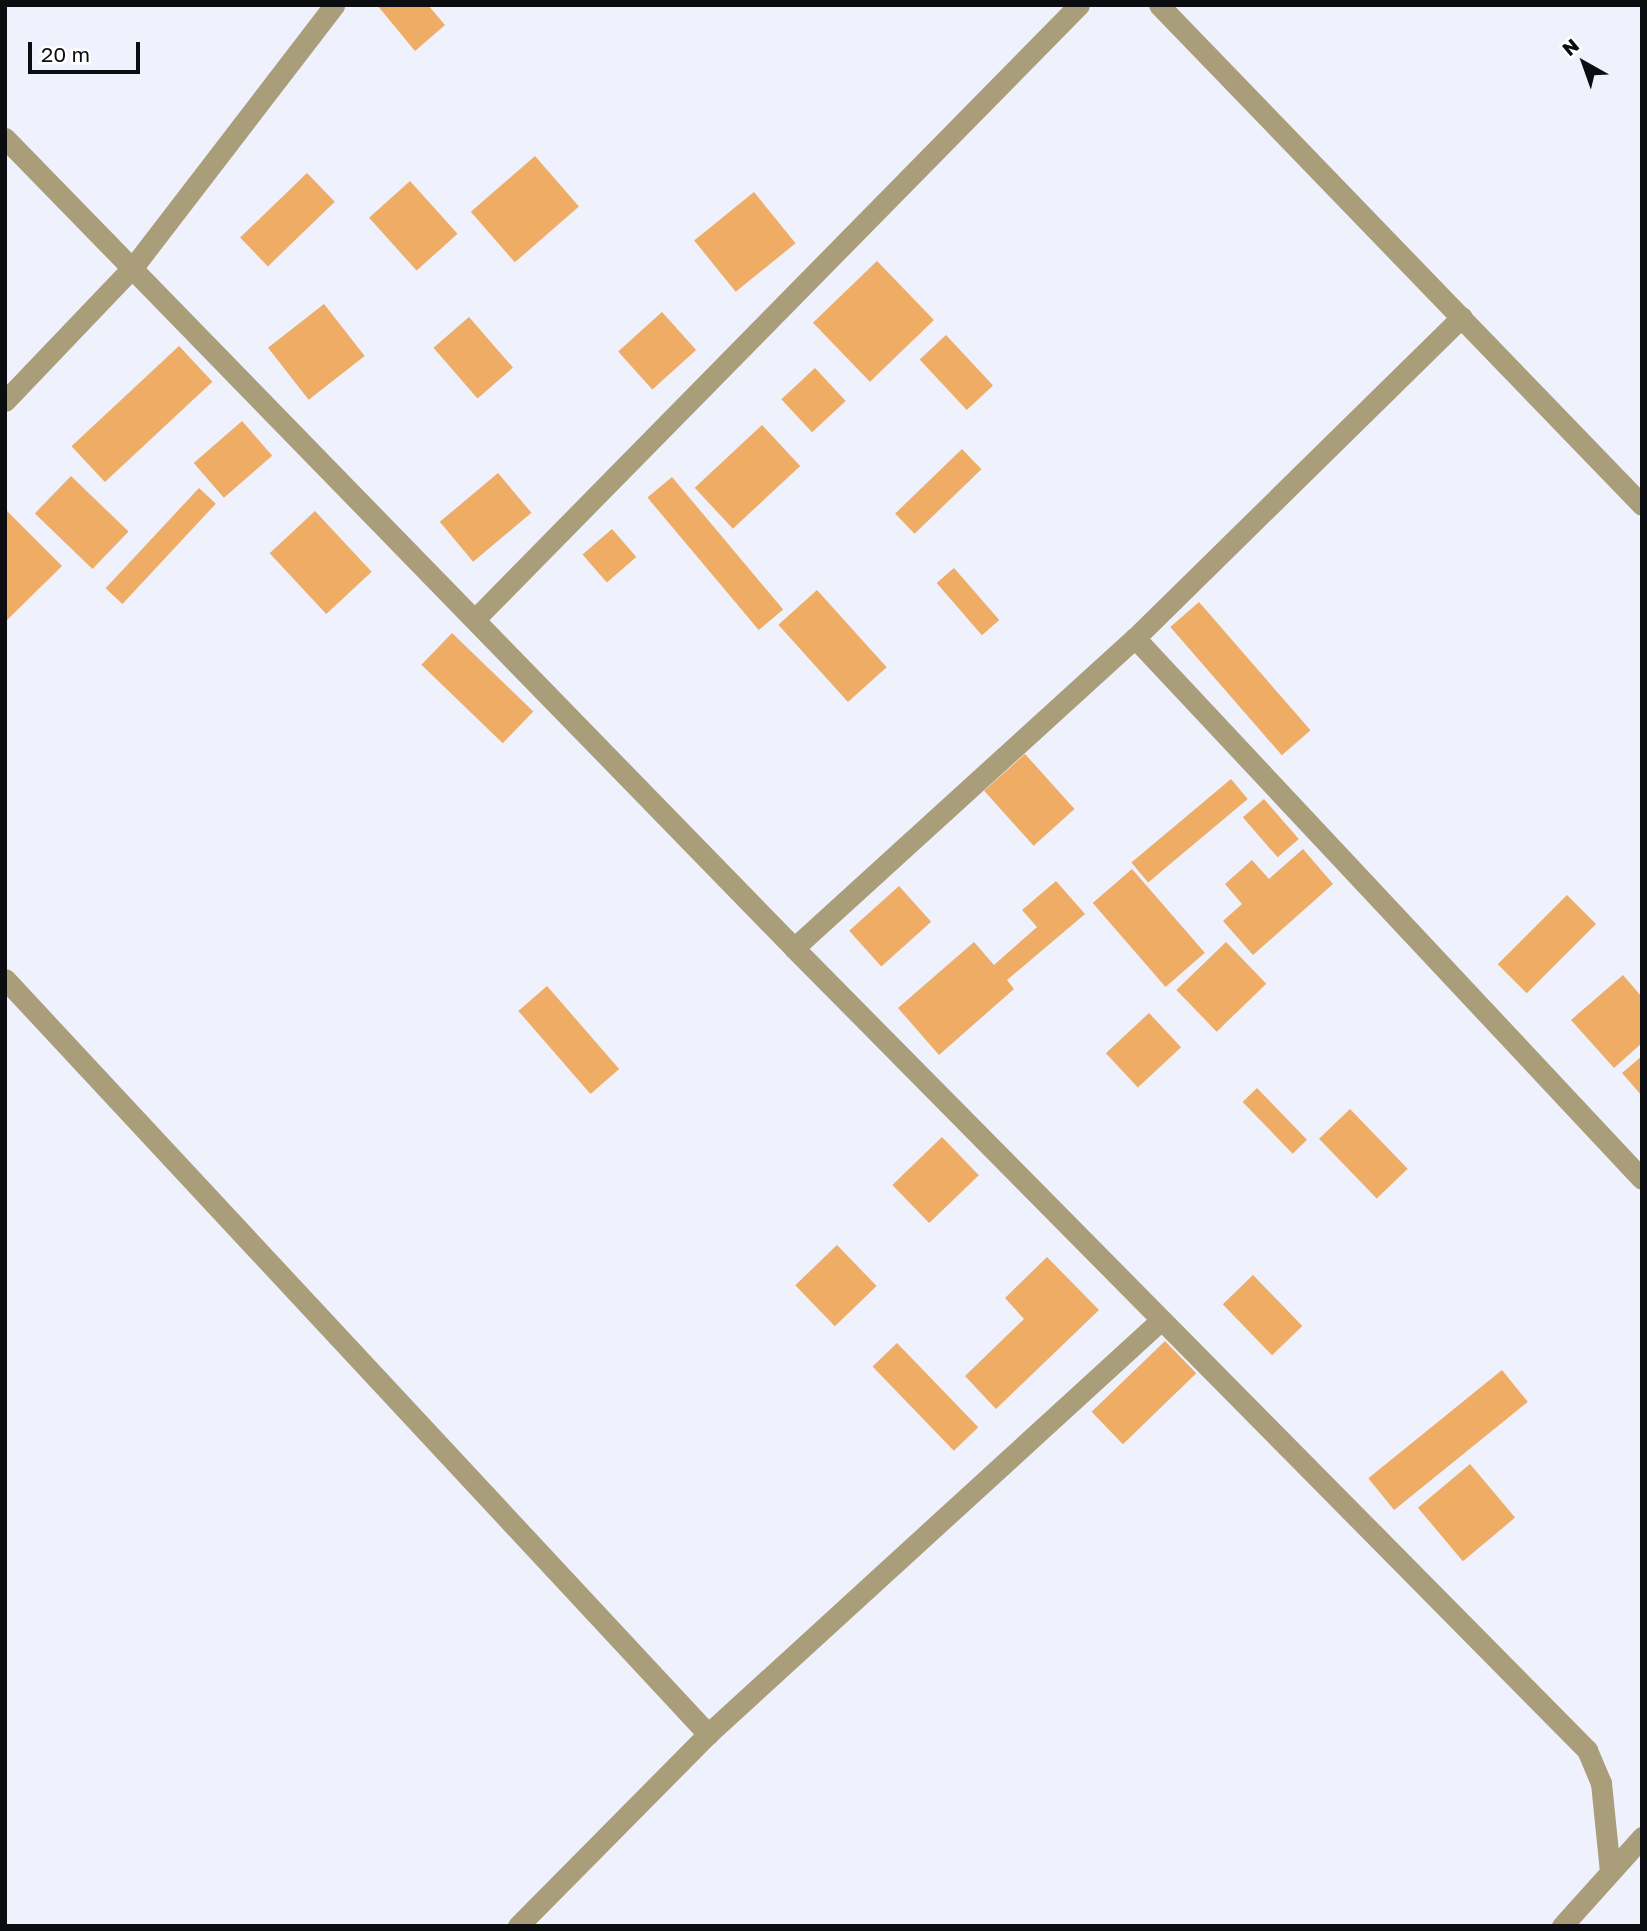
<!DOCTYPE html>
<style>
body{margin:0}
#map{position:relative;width:1647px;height:1931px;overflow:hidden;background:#eff1fd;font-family:"Golos Text",sans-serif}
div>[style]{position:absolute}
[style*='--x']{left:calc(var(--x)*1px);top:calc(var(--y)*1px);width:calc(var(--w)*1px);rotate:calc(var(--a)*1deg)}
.building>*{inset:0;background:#eeac65;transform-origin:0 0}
.minor>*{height:21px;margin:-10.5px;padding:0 10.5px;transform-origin:10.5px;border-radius:10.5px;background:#a99e79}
span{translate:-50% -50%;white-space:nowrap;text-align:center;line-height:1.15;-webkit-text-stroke:6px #fff;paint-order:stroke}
.frame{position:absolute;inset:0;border:7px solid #0c0d10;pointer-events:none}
.north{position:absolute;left:1549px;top:28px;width:70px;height:70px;-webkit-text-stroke:5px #fff;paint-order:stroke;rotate:320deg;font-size:19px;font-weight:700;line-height:28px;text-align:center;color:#0c0d10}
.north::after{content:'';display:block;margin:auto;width:24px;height:32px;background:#0c0d10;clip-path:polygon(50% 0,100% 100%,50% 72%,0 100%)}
.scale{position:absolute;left:28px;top:42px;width:112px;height:32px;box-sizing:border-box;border:4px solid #0c0d10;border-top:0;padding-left:9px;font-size:21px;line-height:24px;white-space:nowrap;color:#0c0d10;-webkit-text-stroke:5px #fff;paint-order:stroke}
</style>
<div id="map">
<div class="building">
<div style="clip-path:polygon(377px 5px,428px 5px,445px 25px,415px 51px)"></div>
<div style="left:535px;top:156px;width:67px;height:85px;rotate:49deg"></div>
<div style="left:307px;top:173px;width:40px;height:93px;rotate:46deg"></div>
<div style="left:410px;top:181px;width:71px;height:55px;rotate:48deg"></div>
<div style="left:754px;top:192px;width:66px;height:77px;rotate:51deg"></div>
<div style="left:877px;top:261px;width:82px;height:89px;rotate:46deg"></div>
<div style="left:324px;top:304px;width:66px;height:71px;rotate:52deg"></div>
<div style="left:662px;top:312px;width:51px;height:59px;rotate:48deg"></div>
<div style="left:469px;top:317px;width:67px;height:47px;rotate:49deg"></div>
<div style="left:946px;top:335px;width:69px;height:36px;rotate:47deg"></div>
<div style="left:179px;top:346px;width:49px;height:147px;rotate:47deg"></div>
<div style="left:815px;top:368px;width:45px;height:46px;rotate:47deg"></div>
<div style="left:242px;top:421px;width:46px;height:64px;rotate:49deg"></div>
<div style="left:762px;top:425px;width:56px;height:92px;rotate:47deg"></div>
<div style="left:962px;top:449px;width:28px;height:93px;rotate:46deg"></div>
<div style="left:498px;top:473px;width:52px;height:76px;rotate:50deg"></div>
<div style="left:71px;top:476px;width:80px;height:52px;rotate:44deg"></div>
<div style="left:672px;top:477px;width:173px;height:32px;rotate:50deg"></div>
<div style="left:199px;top:488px;width:23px;height:137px;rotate:43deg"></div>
<div style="clip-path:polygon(5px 509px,62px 566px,5px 622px)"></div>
<div style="left:315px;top:511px;width:83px;height:62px;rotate:47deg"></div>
<div style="left:612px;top:529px;width:37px;height:39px;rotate:49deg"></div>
<div style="left:954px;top:568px;width:69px;height:23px;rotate:49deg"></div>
<div style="left:817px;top:590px;width:104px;height:52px;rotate:48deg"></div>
<div style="left:1199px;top:602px;width:170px;height:38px;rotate:49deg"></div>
<div style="left:452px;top:633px;width:113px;height:44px;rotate:44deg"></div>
<div style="left:1025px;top:754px;width:74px;height:55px;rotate:48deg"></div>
<div style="left:1231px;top:779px;width:26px;height:130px;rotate:50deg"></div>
<div style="left:1264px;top:799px;width:53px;height:28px;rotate:49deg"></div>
<div style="clip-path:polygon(1303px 849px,1333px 884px,1253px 955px,1223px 921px,1242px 904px,1225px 884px,1252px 860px,1269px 879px)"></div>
<div style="left:1132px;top:869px;width:111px;height:52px;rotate:49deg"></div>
<div style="clip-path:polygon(1056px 881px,1085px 914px,1007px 980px,1014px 989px,939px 1055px,898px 1008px,974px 942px,994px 965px,1037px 927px,1022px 910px)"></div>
<div style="left:899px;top:886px;width:48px;height:67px;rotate:48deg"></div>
<div style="left:1567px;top:895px;width:41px;height:98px;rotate:45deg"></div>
<div style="left:1226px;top:942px;width:58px;height:69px;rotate:46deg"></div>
<div style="clip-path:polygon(1623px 975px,1642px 997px,1642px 1043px,1614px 1068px,1571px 1020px)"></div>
<div style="left:547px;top:986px;width:110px;height:38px;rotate:49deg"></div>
<div style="left:1149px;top:1013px;width:47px;height:59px;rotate:47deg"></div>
<div style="clip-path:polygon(1642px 1056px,1642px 1096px,1622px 1073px)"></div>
<div style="left:1257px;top:1088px;width:72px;height:20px;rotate:46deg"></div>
<div style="left:1350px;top:1109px;width:83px;height:43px;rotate:46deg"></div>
<div style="left:942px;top:1137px;width:53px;height:69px;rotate:46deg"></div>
<div style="left:837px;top:1245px;width:57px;height:58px;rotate:46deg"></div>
<div style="clip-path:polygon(1047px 1257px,1099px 1310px,996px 1409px,965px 1376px,1024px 1319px,1005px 1298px)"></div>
<div style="left:1253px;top:1275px;width:71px;height:42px;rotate:46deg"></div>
<div style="left:1165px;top:1341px;width:45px;height:102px;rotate:46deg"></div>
<div style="left:897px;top:1343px;width:117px;height:34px;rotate:46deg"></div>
<div style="left:1502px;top:1370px;width:41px;height:172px;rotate:51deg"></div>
<div style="left:1470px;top:1464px;width:70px;height:68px;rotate:50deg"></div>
</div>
<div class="minor">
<div style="--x:1159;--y:5;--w:695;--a:45.99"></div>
<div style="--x:5;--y:138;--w:1131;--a:45.75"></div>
<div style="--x:794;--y:948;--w:1128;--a:45.32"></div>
<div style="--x:1587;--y:1750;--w:36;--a:67"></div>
<div style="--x:1601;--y:1783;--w:89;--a:84.2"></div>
<div style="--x:5;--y:401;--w:187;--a:-46.3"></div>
<div style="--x:134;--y:266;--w:329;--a:-52.5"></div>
<div style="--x:475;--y:619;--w:861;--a:-45.47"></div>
<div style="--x:1135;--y:638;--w:741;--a:46.86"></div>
<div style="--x:794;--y:948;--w:461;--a:-42.3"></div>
<div style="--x:1135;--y:638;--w:458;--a:-44.5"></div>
<div style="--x:5;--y:979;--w:1032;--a:47.04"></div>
<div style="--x:518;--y:1926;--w:270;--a:-45.3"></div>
<div style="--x:708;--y:1734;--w:614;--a:-42.42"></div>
<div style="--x:1562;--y:1926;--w:120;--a:-48"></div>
</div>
<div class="frame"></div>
<div class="north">N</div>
<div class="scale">20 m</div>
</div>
